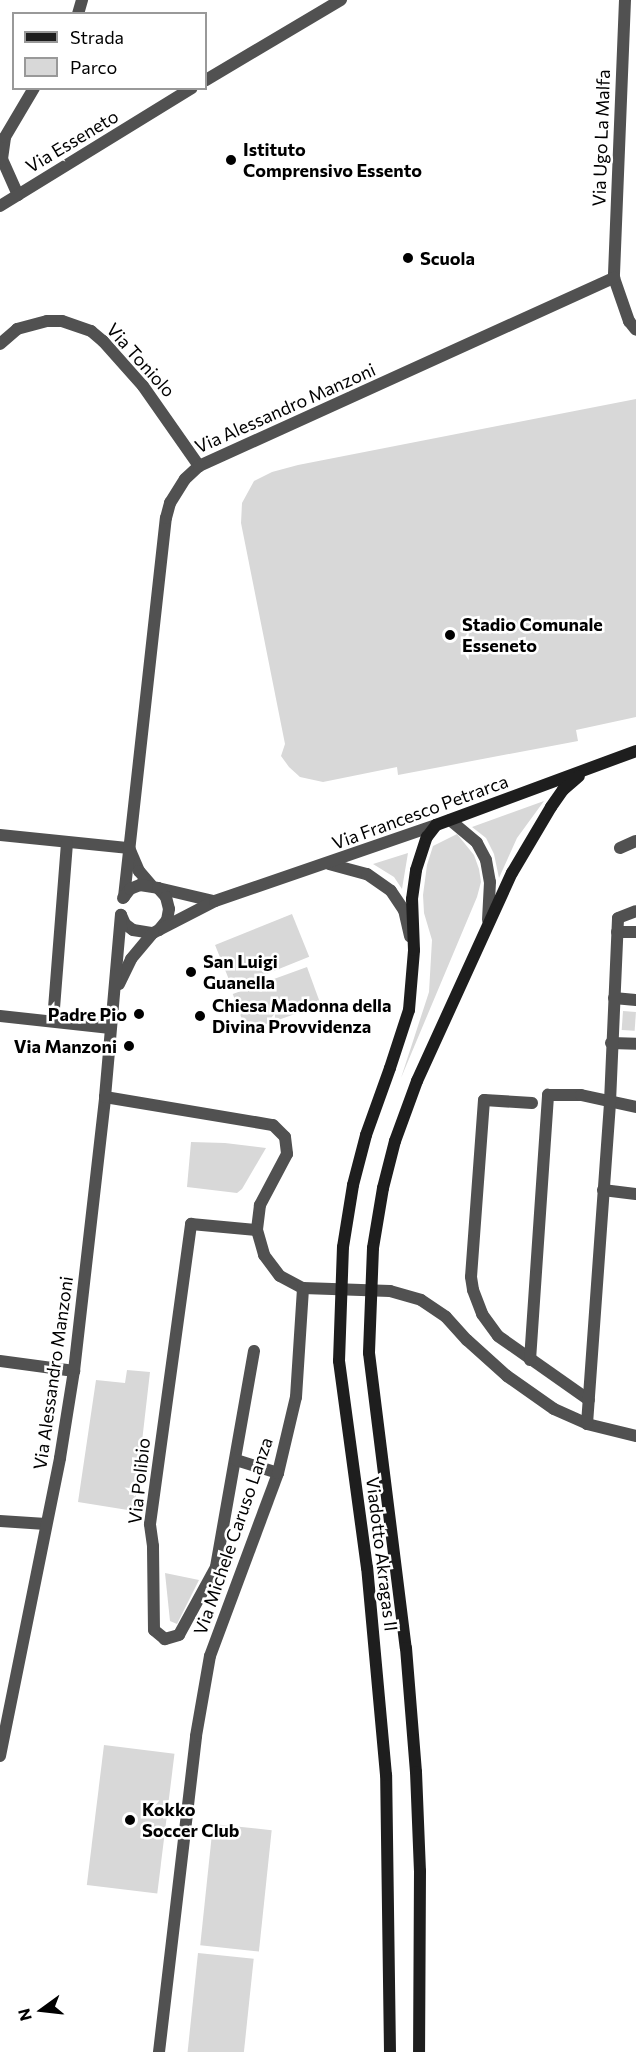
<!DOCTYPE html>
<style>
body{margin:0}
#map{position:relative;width:636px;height:2052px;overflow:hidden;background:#fff;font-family:Commissioner,sans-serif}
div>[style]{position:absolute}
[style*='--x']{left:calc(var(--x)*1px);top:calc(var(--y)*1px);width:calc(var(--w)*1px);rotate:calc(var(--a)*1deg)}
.green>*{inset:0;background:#d8d8d8;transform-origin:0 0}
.minor>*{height:12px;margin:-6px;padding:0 6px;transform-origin:6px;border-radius:6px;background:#515151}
.tertiary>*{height:12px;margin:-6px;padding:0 6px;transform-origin:6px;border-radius:6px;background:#515151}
.secondary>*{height:12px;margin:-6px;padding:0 6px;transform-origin:6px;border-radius:6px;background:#1e1e1e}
.secondary-bridge>*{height:12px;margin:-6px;padding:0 6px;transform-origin:6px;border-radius:6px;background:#1e1e1e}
.dots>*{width:16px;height:16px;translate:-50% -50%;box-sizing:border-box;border:3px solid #fff;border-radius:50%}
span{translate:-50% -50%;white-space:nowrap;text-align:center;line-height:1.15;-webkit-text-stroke:5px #fff;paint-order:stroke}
.street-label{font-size:18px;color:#000}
.poi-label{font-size:18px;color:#000;font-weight:700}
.left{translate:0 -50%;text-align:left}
.right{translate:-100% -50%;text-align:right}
.legend{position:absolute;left:12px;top:12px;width:195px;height:78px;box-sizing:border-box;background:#fff;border:2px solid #999;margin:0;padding:8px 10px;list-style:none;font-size:18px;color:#000}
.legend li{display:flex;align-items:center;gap:12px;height:30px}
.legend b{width:30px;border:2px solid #999}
.north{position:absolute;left:12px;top:1980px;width:60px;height:60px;-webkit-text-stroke:4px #fff;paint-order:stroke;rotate:255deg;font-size:16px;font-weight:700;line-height:24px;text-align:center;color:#000}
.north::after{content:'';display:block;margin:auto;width:21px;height:27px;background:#000;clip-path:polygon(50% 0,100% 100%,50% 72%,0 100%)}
</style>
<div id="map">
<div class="green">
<div style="clip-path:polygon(636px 399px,636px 717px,576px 730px,578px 741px,398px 775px,397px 767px,323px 782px,300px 777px,289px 767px,281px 756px,285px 744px,241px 523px,242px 503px,254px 481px,272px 472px,298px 465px)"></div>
<div style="clip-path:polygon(544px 801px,517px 838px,499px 878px,494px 854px,486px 838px,472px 827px)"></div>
<div style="clip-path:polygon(457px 834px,474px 855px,479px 869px,481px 882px,477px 897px,401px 1078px,429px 992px,432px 940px,424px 913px,423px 895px,427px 865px,433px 846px)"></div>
<div style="clip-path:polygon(408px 853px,402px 889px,394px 877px,373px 864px)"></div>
<div style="left:292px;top:914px;width:46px;height:83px;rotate:68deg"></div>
<div style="left:307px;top:967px;width:40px;height:79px;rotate:70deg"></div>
<div style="left:623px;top:1011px;width:13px;height:19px;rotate:4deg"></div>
<div style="clip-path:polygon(191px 1142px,225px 1143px,266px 1148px,242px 1189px,237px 1193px,187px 1187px)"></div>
<div style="clip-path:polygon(127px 1370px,150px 1372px,134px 1511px,78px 1502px,96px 1380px,125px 1383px)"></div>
<div style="clip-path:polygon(165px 1573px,199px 1580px,177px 1624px,170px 1621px)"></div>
<div style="left:104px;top:1745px;width:71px;height:141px;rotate:7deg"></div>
<div style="left:213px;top:1824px;width:59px;height:122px;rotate:6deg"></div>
<div style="left:198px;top:1953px;width:56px;height:100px;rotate:6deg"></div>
</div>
<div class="minor">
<div style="--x:78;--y:14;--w:15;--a:-74"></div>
<div style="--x:18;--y:195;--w:39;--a:-114"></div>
<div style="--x:2;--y:159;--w:22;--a:-82"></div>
<div style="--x:5;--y:137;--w:57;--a:-59.4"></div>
<div style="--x:0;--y:344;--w:23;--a:-41"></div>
<div style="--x:17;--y:329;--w:31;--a:-15"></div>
<div style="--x:47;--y:321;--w:15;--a:0"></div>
<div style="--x:62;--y:321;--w:31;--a:19"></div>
<div style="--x:91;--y:331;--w:16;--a:40"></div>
<div style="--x:103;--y:341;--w:60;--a:48.4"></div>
<div style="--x:143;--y:386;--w:98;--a:55"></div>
<div style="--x:0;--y:835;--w:130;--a:5.8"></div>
<div style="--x:620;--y:848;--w:17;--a:-24"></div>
<div style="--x:617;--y:932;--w:19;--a:0"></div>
<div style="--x:614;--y:998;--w:22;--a:5"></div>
<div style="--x:0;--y:1016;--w:111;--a:6.2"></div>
<div style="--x:53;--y:1021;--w:178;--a:-85.5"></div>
<div style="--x:611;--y:1043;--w:25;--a:2"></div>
<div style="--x:105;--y:1097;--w:170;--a:9.5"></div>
<div style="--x:273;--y:1125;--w:17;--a:45"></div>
<div style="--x:285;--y:1137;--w:17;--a:83"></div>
<div style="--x:287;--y:1154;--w:58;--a:117.9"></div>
<div style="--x:260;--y:1205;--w:25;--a:97"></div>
<div style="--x:257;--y:1230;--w:26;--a:74"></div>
<div style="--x:264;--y:1255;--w:26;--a:53"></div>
<div style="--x:280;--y:1276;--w:26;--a:28"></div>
<div style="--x:303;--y:1288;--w:87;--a:2"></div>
<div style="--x:390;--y:1291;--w:32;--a:16"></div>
<div style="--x:421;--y:1300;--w:30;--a:34"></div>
<div style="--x:446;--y:1317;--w:31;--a:48"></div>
<div style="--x:467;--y:1340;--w:54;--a:42"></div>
<div style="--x:507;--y:1376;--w:57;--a:35.1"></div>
<div style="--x:554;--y:1409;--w:36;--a:24"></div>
<div style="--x:587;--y:1424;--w:50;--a:13.8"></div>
<div style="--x:532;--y:1103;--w:48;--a:-176.4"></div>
<div style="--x:484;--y:1100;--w:177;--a:94.2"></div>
<div style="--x:471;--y:1277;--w:13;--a:81"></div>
<div style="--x:473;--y:1290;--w:26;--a:69"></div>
<div style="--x:482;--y:1314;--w:27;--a:54"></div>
<div style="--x:498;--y:1336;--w:111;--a:35.1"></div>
<div style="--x:603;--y:1190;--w:33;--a:7"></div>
<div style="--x:254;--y:1351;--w:219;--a:100"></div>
<div style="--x:216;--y:1567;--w:77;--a:118.6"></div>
<div style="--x:179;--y:1635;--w:15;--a:164"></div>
<div style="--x:165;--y:1639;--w:14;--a:-141"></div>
<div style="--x:154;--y:1630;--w:84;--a:-90.7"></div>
<div style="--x:153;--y:1546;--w:22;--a:-98"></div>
<div style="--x:150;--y:1524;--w:303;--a:-82.2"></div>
<div style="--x:191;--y:1224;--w:66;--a:5.2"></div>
<div style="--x:530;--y:1360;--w:266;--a:-86.1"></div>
<div style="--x:548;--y:1095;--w:33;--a:0"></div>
<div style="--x:581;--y:1095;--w:56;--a:12.3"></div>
<div style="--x:0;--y:1361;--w:75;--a:7.7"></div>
<div style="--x:587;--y:1424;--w:323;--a:-85.9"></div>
<div style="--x:610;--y:1102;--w:184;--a:-87.5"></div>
<div style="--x:618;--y:918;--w:19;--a:-21"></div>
<div style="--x:236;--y:1460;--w:44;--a:17.2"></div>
<div style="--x:0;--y:1521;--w:46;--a:3.7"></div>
<div style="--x:159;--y:2052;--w:318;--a:-83.3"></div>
<div style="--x:196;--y:1736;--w:81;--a:-80.1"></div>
<div style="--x:210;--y:1656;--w:195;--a:-69.6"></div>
<div style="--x:278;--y:1473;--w:78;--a:-76.7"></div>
<div style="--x:296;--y:1397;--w:109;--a:-86.3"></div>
</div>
<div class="tertiary">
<div style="--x:625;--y:0;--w:278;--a:92.3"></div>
<div style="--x:614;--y:278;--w:46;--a:70.8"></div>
<div style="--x:629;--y:321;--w:11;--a:52"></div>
<div style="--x:206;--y:80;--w:157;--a:-30.7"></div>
<div style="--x:0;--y:206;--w:225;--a:-31.6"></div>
<div style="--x:450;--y:820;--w:35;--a:40"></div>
<div style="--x:477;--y:843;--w:19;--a:62"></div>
<div style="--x:486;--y:860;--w:22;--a:80"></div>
<div style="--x:490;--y:882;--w:38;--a:93"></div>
<div style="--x:130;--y:850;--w:23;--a:67"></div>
<div style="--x:139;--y:871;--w:18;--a:49"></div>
<div style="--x:329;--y:864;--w:39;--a:15"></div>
<div style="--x:367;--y:874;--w:29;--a:35"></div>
<div style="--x:391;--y:891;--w:23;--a:56"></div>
<div style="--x:404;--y:910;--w:27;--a:77"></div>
<div style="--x:158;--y:888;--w:57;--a:13.3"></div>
<div style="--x:124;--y:897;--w:381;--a:-83.7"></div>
<div style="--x:166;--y:518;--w:16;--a:-75"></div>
<div style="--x:170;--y:503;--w:28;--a:-58"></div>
<div style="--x:185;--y:479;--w:19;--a:-43"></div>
<div style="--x:199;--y:466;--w:456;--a:-24.4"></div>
<div style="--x:123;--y:898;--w:11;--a:-52"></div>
<div style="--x:130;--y:889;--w:11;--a:-22"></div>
<div style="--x:140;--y:885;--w:18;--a:9"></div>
<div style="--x:158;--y:888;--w:12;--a:48"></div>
<div style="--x:166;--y:897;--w:12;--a:76"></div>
<div style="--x:169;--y:909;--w:11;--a:100"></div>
<div style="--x:167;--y:920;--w:13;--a:129"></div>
<div style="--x:121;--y:915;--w:10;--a:66"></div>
<div style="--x:125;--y:924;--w:10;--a:37"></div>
<div style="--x:133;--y:930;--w:20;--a:9"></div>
<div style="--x:153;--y:933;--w:70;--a:-27.3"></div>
<div style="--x:215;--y:901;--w:234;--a:-19"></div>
<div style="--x:119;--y:984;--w:28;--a:-64"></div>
<div style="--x:131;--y:959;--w:34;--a:-50"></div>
<div style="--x:0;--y:1756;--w:304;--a:-78.6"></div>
<div style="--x:60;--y:1458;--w:88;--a:-80.9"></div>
<div style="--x:74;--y:1371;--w:276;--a:-83.5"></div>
<div style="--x:105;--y:1097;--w:183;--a:-85"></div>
</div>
<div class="secondary">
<div style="--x:390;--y:1068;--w:61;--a:-71.9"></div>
<div style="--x:409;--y:1010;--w:60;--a:-85.2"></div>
<div style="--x:414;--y:950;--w:51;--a:-92.2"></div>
<div style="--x:412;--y:899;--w:29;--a:-82"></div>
<div style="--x:416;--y:870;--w:35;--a:-72"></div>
<div style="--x:427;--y:837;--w:15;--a:-53"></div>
<div style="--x:436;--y:825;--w:213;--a:-20.3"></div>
<div style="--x:417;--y:1081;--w:229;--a:-65.5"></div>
<div style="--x:512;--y:873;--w:77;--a:-59.4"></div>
<div style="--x:551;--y:807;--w:21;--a:-55"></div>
<div style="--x:563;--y:790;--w:21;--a:-41"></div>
</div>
<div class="secondary-bridge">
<div style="--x:417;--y:1081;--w:64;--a:110.1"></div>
<div style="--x:395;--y:1141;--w:49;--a:104.3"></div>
<div style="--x:383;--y:1188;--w:61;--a:99.5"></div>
<div style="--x:373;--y:1248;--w:105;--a:92.2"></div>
<div style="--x:369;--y:1353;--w:297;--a:82.9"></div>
<div style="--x:406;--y:1648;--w:124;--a:85.4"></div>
<div style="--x:416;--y:1772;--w:99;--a:87.7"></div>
<div style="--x:420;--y:1871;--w:181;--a:90.3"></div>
<div style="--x:390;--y:2052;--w:277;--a:-90.8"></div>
<div style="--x:386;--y:1775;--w:208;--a:-95.2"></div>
<div style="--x:367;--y:1568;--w:209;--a:-97.7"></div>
<div style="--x:339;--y:1361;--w:114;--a:-88"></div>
<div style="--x:343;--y:1247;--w:63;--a:-80.8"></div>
<div style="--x:353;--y:1185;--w:52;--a:-75.4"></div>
<div style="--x:366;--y:1135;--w:71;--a:-70.3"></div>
</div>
<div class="dots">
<div style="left:231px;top:160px;background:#000"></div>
<div style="left:408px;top:258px;background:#000"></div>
<div style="left:450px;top:635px;background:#000"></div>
<div style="left:191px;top:972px;background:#000"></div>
<div style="left:139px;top:1014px;background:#000"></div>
<div style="left:200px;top:1016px;background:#000"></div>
<div style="left:129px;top:1046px;background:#000"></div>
<div style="left:130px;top:1820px;background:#000"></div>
</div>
<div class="street-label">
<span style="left:601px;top:138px;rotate:-88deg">Via Ugo La Malfa</span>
<span style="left:72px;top:141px;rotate:-31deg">Via Esseneto</span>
<span style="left:141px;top:360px;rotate:48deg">Via Toniolo</span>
<span style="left:285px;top:408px;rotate:-24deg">Via Alessandro Manzoni</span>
<span style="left:420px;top:812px;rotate:-20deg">Via Francesco Petrarca</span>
<span style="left:53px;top:1373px;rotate:-82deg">Via Alessandro Manzoni</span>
<span style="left:139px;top:1481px;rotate:-84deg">Via Polibio</span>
<span style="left:233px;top:1536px;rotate:-71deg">Via Michele Caruso Lanza</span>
<span style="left:382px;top:1554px;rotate:83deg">Viadotto Akragas II</span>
</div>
<div class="poi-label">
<span class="left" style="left:243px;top:160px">Istituto<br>Comprensivo Essento</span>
<span class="left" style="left:420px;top:258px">Scuola</span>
<span class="left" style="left:462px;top:635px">Stadio Comunale<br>Esseneto</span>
<span class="left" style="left:203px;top:972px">San Luigi<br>Guanella</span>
<span class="left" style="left:212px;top:1016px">Chiesa Madonna della<br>Divina Provvidenza</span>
<span class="right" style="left:127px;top:1014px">Padre Pio</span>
<span class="right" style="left:117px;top:1046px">Via Manzoni</span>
<span class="left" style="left:142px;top:1820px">Kokko<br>Soccer Club</span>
</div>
<ul class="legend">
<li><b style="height:8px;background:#1e1e1e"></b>Strada</li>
<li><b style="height:16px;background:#d8d8d8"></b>Parco</li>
</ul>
<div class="north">N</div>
</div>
